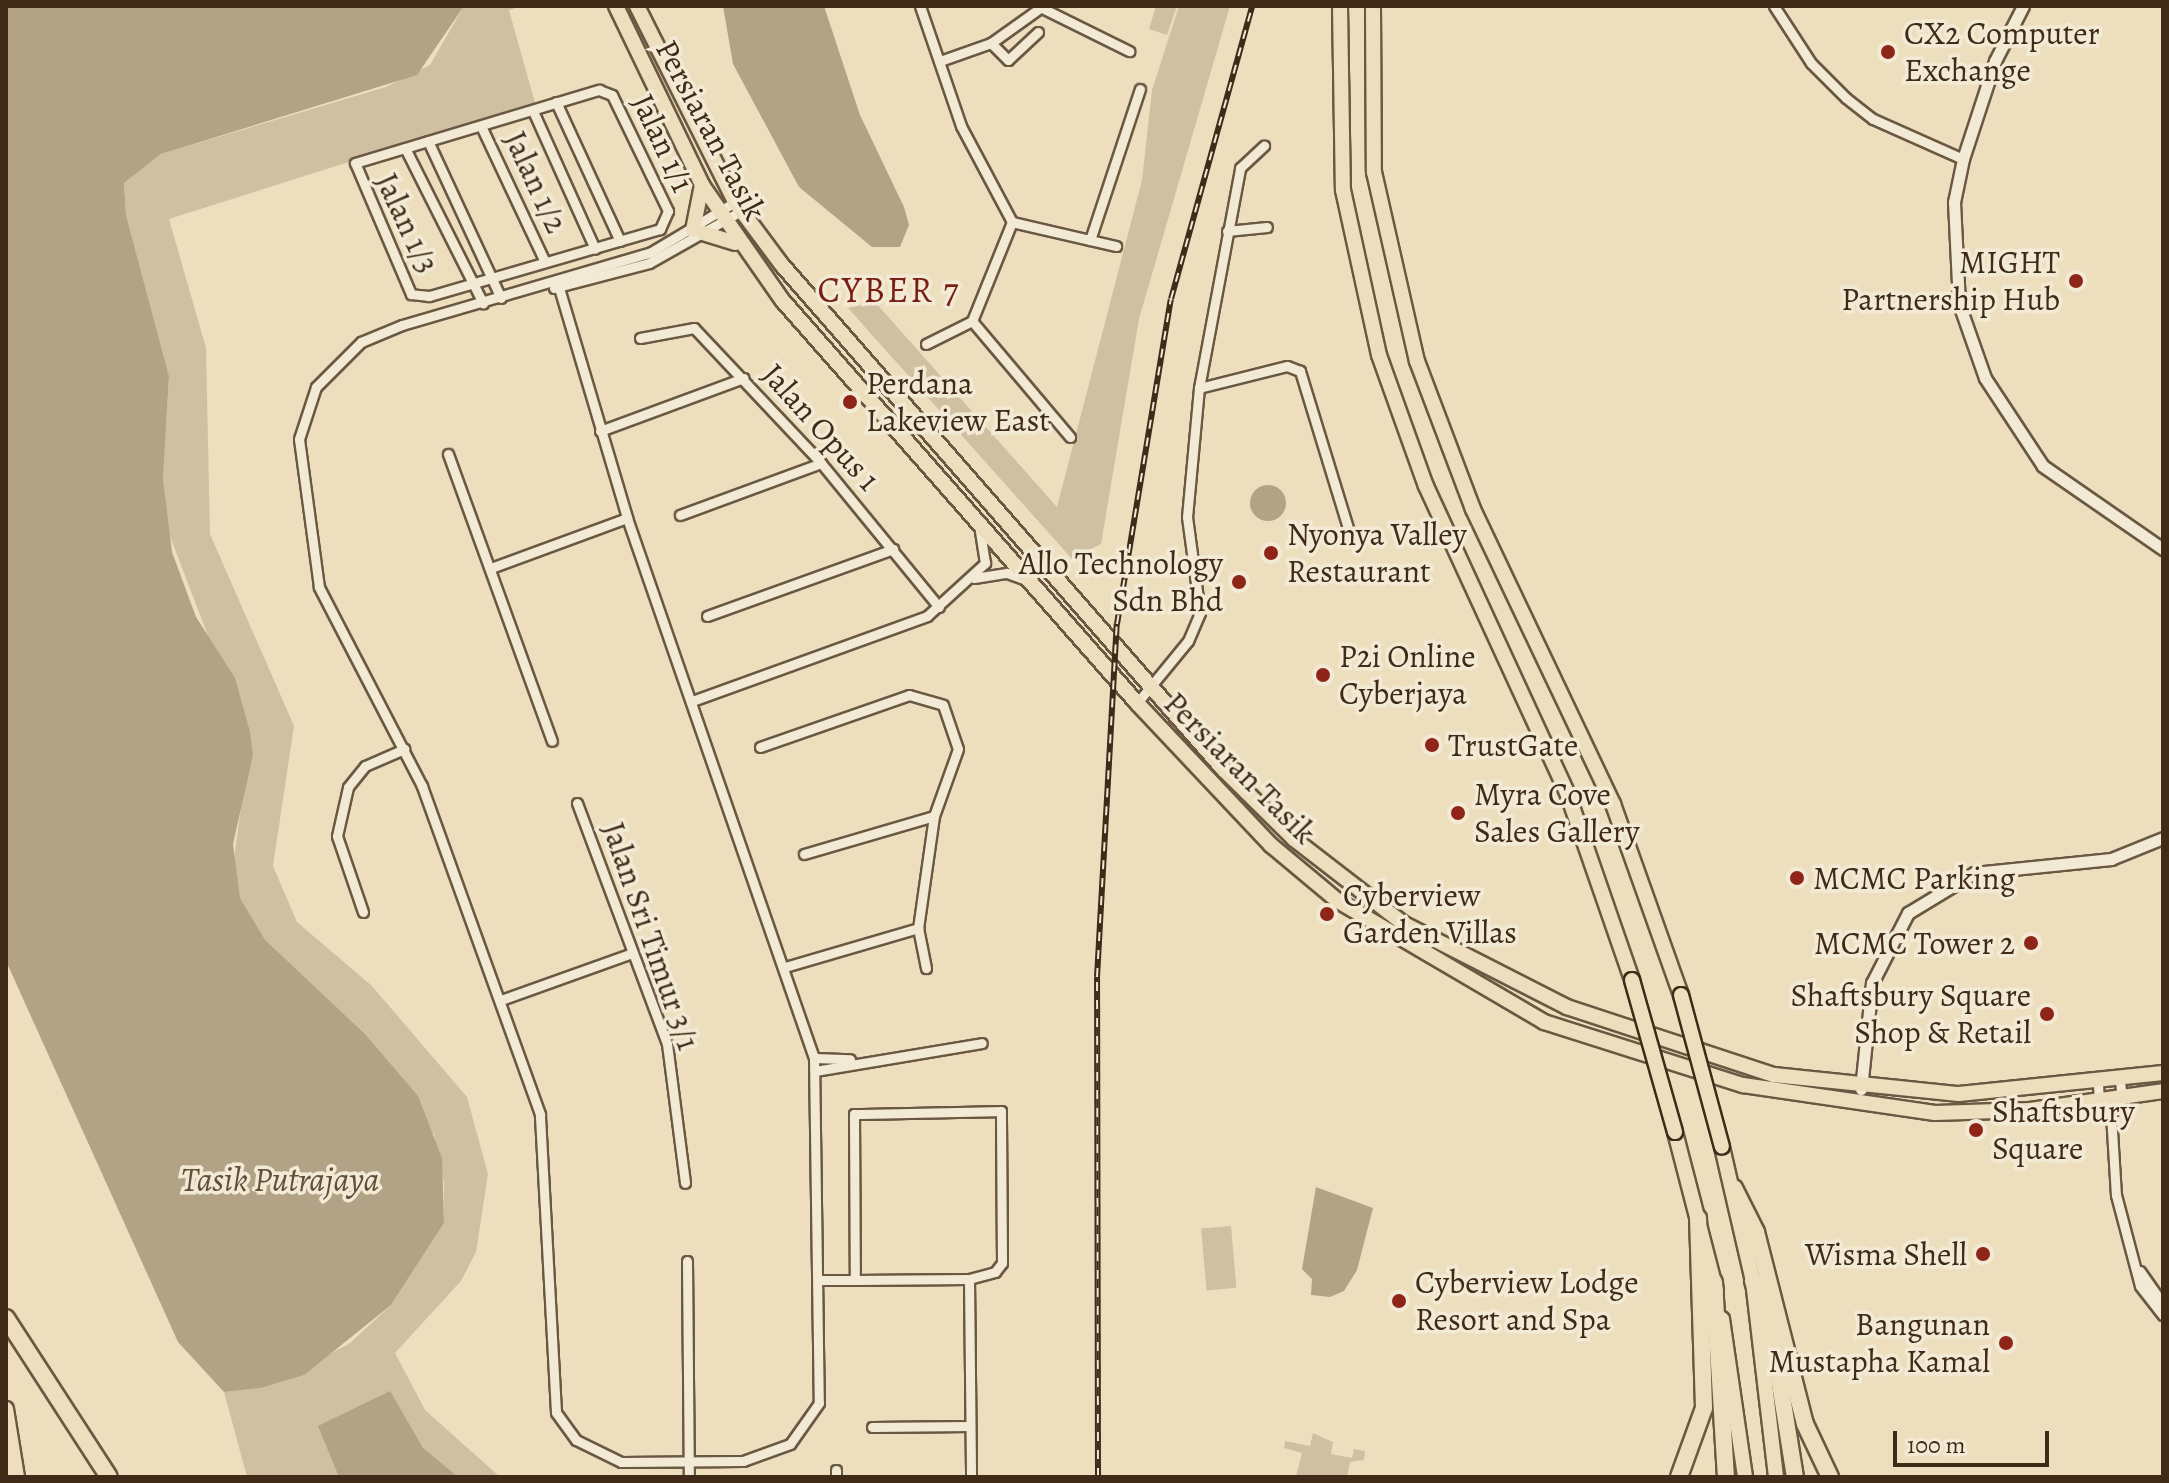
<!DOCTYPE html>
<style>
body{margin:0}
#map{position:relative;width:2169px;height:1483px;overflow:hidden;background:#eddfbe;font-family:Alegreya,serif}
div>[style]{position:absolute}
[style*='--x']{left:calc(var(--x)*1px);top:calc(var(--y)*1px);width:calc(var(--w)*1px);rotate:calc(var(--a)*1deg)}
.green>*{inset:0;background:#cfc0a2;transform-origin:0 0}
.water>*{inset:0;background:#b2a286}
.round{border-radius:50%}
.roads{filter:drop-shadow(2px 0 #6a5842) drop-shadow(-2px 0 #6a5842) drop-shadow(0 2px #6a5842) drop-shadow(0 -2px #6a5842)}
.minor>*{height:9px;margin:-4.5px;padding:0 4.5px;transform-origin:4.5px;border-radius:4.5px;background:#f3ead5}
.tertiary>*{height:11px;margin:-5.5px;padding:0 5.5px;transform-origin:5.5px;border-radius:5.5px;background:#f3ead5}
.primary>*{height:14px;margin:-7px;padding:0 7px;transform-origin:7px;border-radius:7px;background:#eddfbe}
.trunk>*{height:14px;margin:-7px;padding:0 7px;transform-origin:7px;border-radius:7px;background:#eddfbe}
.motorway>*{height:16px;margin:-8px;padding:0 8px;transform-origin:8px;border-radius:8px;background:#eddfbe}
.rail>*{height:6px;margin-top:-3px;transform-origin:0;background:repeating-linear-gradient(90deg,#f3ead5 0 9px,#3f2b18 0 18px);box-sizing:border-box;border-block:2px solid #3f2b18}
.bridges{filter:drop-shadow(2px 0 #3f2b18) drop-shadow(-2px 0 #3f2b18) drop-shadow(0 2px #3f2b18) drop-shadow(0 -2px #3f2b18)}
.trunk-bridge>*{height:14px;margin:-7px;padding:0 7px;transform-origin:7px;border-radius:7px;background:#eddfbe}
.dots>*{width:22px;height:22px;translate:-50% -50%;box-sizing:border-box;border:4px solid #f3ead5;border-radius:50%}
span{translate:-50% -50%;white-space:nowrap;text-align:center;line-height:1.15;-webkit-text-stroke:7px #f3ead5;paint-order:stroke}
.poi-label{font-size:32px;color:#3f2b18}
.left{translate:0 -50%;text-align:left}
.right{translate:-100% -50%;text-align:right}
.street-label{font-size:32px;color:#3f2b18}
.water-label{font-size:34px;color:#624f39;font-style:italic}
.quarter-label{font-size:36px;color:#7a1f14;letter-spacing:2px}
.frame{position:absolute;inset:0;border:8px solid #3f2b18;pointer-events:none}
.scale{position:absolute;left:1893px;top:1431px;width:156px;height:36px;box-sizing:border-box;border:4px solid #3f2b18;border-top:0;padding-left:10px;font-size:24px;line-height:28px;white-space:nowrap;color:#3f2b18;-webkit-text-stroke:6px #f3ead5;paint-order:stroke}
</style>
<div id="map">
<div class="green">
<div style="clip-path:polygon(464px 6px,523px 6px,509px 10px,535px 103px,169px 219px,206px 348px,210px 534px,294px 726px,273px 866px,297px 922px,372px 986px,467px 1097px,488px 1174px,476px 1252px,461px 1281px,395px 1353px,425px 1410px,500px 1477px,247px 1477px,224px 1392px,260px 1388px,349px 1344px,391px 1305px,444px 1223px,444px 1183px,434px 1135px,364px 1033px,264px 940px,240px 898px,232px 873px,243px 792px,210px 641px,168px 531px,163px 479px,169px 376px,126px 215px,124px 183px,161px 154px,386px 87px,430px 65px)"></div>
<div style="clip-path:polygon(1156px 6px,1177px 6px,1167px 35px,1149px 29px)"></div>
<div style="clip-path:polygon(1179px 6px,1230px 6px,1139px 319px,1101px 544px,1072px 559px,848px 308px,875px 302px,1057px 507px,1142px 180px,1152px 90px)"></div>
<div style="left:1231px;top:1226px;width:62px;height:30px;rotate:85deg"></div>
<div style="clip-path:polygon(1313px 1433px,1333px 1442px,1331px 1454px,1352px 1458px,1354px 1449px,1365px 1451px,1364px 1460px,1350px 1462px,1347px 1477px,1278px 1477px,1296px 1476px,1302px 1453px,1284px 1448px,1285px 1441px,1310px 1446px)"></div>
</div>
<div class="water">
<div style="clip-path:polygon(6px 6px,464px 6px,417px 75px,161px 154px,124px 183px,126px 215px,169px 376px,163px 479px,172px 552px,196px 617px,235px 678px,250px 732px,253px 755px,233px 844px,240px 898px,265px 940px,364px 1033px,418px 1096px,442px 1158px,444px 1223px,391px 1305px,304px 1375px,260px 1388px,224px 1392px,178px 1342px,6px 961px)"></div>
<div style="clip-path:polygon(723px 6px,824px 6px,860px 115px,904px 207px,909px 225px,900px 247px,872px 247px,799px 187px,733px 64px)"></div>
<div class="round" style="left:1250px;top:485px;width:36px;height:36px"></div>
<div style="clip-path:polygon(1316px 1187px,1373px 1208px,1357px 1270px,1344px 1291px,1330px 1297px,1311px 1295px,1312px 1279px,1302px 1269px)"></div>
<div style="clip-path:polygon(390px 1391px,423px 1448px,458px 1477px,339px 1477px,318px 1426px)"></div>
</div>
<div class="roads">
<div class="minor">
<div style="--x:920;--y:6;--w:127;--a:71.1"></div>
<div style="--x:961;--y:126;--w:109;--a:62"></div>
<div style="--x:1038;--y:6;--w:102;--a:26.3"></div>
<div style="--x:1774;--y:6;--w:68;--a:57"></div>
<div style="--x:1811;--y:63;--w:49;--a:45"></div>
<div style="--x:1846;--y:98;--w:34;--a:38"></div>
<div style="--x:1873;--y:119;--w:98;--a:24"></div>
<div style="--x:991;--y:43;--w:24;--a:45"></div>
<div style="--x:1008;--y:60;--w:41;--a:-43"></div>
<div style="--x:940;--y:61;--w:54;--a:-19.4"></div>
<div style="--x:991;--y:43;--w:60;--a:-35.5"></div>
<div style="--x:599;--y:90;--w:14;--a:21"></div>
<div style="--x:612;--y:95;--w:129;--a:64.2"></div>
<div style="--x:668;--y:211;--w:20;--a:114"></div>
<div style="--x:660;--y:229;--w:241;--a:163.8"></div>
<div style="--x:429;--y:296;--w:18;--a:-174"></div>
<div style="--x:411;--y:294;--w:142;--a:-113.1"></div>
<div style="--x:355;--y:163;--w:255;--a:-16.7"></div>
<div style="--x:556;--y:102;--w:153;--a:65.3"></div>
<div style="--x:533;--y:111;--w:151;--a:65.8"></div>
<div style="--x:481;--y:126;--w:148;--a:64.8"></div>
<div style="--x:428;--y:141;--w:173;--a:65.1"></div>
<div style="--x:405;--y:148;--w:174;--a:63.3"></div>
<div style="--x:1012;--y:222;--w:107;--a:13"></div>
<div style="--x:1227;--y:231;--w:40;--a:-5.7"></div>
<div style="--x:1090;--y:240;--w:159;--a:-71.7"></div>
<div style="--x:557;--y:281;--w:247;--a:73.5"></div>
<div style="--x:627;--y:518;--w:571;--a:70.9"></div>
<div style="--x:814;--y:1058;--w:345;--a:89.2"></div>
<div style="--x:819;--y:1403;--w:50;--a:125.3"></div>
<div style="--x:790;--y:1444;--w:50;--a:160.1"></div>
<div style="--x:743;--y:1461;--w:122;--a:179.5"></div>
<div style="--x:621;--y:1462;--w:50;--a:-153.9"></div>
<div style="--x:576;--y:1440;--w:34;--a:-126"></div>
<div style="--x:556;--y:1412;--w:298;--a:-93.1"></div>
<div style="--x:540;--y:1114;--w:349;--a:-109.8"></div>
<div style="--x:422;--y:786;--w:224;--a:-117.4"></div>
<div style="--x:319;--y:587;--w:149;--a:-97.7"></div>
<div style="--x:299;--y:439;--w:55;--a:-71.9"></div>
<div style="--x:316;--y:387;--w:64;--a:-45"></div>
<div style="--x:361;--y:342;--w:44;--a:-22.5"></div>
<div style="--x:402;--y:325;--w:259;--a:-16.3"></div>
<div style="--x:651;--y:252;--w:98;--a:-30.8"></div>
<div style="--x:554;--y:288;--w:98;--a:-14.7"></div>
<div style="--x:649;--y:263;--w:106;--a:-29.5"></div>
<div style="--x:972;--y:321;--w:152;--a:49.8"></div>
<div style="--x:640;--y:338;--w:55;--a:-10.5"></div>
<div style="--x:694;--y:328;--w:185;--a:46.7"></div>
<div style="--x:821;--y:463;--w:186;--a:50.7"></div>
<div style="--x:926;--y:344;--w:51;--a:-26.6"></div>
<div style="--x:972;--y:321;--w:107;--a:-68"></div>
<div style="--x:1199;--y:388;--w:91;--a:-14"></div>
<div style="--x:1287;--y:366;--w:14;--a:21"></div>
<div style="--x:1300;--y:371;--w:175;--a:73"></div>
<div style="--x:600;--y:431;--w:153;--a:-20.3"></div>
<div style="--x:448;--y:454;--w:305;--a:70.1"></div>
<div style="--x:680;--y:515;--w:150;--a:-20.2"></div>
<div style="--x:491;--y:568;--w:145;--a:-20.2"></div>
<div style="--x:974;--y:578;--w:33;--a:-9"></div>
<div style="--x:1007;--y:573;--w:20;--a:20"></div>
<div style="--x:707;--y:616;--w:198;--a:-19.8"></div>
<div style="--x:695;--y:700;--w:247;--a:-19.9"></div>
<div style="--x:927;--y:616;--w:79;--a:-42.4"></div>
<div style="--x:985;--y:563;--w:33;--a:-99"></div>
<div style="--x:1137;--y:703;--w:80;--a:-50.6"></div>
<div style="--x:1188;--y:641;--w:30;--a:-67"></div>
<div style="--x:1200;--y:613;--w:97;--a:-97.7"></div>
<div style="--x:1187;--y:517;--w:130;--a:-84.7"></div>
<div style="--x:1199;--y:388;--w:224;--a:-79.4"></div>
<div style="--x:1240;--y:168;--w:33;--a:-43"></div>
<div style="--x:760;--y:747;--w:158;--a:-19.2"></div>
<div style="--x:909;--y:695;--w:35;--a:16"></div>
<div style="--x:943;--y:705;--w:46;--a:71.2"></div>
<div style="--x:958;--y:749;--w:71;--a:109.7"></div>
<div style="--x:934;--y:816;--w:113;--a:98.1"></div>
<div style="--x:918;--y:928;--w:41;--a:78.7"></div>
<div style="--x:577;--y:803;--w:257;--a:69.5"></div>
<div style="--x:667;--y:1044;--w:140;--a:82.6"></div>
<div style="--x:804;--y:854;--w:135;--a:-16.3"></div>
<div style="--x:363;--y:912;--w:80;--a:-108.9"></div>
<div style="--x:337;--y:836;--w:50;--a:-77.3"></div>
<div style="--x:348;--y:787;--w:27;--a:-51"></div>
<div style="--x:365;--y:766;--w:43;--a:-23.6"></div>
<div style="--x:785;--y:967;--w:139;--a:-16.3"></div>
<div style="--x:501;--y:1000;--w:139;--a:-19.7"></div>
<div style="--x:814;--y:1058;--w:36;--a:2"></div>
<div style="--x:815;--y:1071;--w:169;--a:-9.5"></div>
<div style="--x:2120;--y:1081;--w:18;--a:84"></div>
<div style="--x:2122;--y:1099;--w:19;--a:126"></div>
<div style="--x:2111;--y:1114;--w:81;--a:86.5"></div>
<div style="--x:2116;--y:1195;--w:94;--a:75.2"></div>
<div style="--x:2140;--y:1286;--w:37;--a:52"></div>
<div style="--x:2098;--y:1084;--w:19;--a:87"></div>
<div style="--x:2099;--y:1103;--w:16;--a:43"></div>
<div style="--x:687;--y:1261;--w:216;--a:89.5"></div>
<div style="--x:2140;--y:1271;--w:40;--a:55.1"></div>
<div style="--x:969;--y:1279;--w:198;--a:89.4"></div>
<div style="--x:820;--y:1280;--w:35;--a:0"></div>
<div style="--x:855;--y:1280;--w:114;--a:-0.5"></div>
<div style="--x:969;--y:1279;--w:27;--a:-15"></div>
<div style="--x:995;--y:1272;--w:11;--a:-52"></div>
<div style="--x:1002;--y:1263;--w:152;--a:-90.4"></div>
<div style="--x:1001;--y:1111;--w:147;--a:178.8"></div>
<div style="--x:854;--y:1114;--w:166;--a:89.7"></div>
<div style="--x:872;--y:1427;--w:98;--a:-0.6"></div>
<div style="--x:836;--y:1477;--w:7;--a:-90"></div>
</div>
<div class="tertiary">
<div style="--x:2023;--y:6;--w:62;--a:117"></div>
<div style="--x:1995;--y:61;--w:103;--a:108.1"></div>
<div style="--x:1963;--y:159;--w:44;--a:101.8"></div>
<div style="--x:1954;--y:202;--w:102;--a:87.2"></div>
<div style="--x:1959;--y:304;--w:78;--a:70.6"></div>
<div style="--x:1985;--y:378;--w:105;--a:56.6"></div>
<div style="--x:2043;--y:466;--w:146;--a:34.7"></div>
<div style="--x:1861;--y:1089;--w:107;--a:-84.1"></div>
<div style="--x:1872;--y:983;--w:79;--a:-62.8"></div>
<div style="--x:1908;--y:913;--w:77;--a:-31.2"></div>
<div style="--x:1974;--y:873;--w:138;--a:-5.8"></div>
<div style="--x:2111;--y:859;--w:56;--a:-22"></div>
</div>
<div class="primary">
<div style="--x:616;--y:6;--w:199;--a:64.3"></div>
<div style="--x:702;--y:185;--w:141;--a:55.1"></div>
<div style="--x:783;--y:301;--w:536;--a:48.63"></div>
<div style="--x:1137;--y:703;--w:195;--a:46.7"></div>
<div style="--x:1271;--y:845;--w:87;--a:39.9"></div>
<div style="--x:1338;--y:901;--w:239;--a:30.4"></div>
<div style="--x:1544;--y:1022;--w:209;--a:17.6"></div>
<div style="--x:1743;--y:1085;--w:194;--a:8.3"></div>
<div style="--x:1935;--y:1113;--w:95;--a:-1.8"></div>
<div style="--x:2030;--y:1110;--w:134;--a:-8.1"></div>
<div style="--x:637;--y:6;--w:219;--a:63.4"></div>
<div style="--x:735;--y:202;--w:79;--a:53.3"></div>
<div style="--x:782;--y:265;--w:670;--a:48.81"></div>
<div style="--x:1223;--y:769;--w:100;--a:44.6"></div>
<div style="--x:1294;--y:839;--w:139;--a:37.7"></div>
<div style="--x:1404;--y:924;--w:183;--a:27"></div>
<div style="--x:1567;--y:1007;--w:218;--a:18.2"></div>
<div style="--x:1774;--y:1075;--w:186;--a:5.9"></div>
<div style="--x:1959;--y:1094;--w:205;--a:-5.9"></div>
<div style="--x:693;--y:230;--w:46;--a:-78.7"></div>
<div style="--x:703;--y:233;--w:34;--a:17"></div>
<div style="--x:6;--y:1409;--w:69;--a:80.8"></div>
</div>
<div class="trunk">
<div style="--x:1340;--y:6;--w:184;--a:89.1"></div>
<div style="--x:1343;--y:190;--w:169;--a:77.7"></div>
<div style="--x:1379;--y:355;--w:139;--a:70.3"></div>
<div style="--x:1426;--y:486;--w:340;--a:65.3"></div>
<div style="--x:1568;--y:795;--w:196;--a:70.9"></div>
<div style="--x:1373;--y:6;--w:166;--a:89.7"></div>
<div style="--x:1374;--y:172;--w:194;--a:77.2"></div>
<div style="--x:1417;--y:361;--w:158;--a:69.3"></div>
<div style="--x:1473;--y:509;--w:327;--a:64.6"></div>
<div style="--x:1613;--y:804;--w:203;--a:70.4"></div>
<div style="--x:1675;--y:1132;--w:164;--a:75.5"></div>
<div style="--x:1722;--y:1147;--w:138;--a:77"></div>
<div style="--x:1753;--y:1281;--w:197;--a:83.3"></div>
<div style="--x:1722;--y:1319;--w:160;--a:81.7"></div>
</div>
<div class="motorway">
<div style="--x:1734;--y:1188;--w:49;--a:63.4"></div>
<div style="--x:1756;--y:1232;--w:198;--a:75.7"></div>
<div style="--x:1805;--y:1424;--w:59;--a:64.7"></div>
<div style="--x:1753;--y:1281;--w:62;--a:71.3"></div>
<div style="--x:1773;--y:1340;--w:139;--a:80.9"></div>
<div style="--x:1714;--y:1282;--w:195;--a:86.5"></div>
<div style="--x:6;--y:1318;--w:189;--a:57.1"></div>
<div style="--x:6;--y:1472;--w:9;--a:32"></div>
<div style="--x:1679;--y:1477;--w:73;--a:-70.1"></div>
<div style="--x:1704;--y:1408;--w:190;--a:-91.8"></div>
</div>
</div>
<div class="rail">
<div style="--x:1098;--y:1477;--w:500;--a:-90.11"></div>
<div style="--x:1097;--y:977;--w:354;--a:-86.8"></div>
<div style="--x:1117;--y:624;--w:329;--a:-80.6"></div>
<div style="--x:1171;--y:299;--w:304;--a:-74.5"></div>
</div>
<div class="bridges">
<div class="trunk-bridge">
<div style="--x:1632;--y:980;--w:158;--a:74.2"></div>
<div style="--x:1681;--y:995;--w:157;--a:74.9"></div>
</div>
</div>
<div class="dots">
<div style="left:1888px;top:52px;background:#8f2418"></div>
<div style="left:2076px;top:281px;background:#8f2418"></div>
<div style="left:850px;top:402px;background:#8f2418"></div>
<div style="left:1271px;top:553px;background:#8f2418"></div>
<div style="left:1239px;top:582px;background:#8f2418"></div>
<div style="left:1323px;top:675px;background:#8f2418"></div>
<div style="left:1432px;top:745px;background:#8f2418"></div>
<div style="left:1458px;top:813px;background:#8f2418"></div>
<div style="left:1797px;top:878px;background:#8f2418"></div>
<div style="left:1327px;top:914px;background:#8f2418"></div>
<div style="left:2031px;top:943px;background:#8f2418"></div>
<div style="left:2047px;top:1014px;background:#8f2418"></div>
<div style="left:1976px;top:1130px;background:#8f2418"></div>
<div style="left:1983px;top:1254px;background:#8f2418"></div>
<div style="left:1399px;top:1301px;background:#8f2418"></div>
<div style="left:2006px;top:1343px;background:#8f2418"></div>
</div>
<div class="poi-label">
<span class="left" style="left:1904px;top:52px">CX2 Computer<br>Exchange</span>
<span class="right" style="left:2060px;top:281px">MIGHT<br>Partnership Hub</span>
<span class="left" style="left:866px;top:402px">Perdana<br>Lakeview East</span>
<span class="left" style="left:1287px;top:553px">Nyonya Valley<br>Restaurant</span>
<span class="right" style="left:1223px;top:582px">Allo Technology<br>Sdn Bhd</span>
<span class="left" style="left:1339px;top:675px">P2i Online<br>Cyberjaya</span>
<span class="left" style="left:1448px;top:745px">TrustGate</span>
<span class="left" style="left:1474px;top:813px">Myra Cove<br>Sales Gallery</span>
<span class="left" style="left:1813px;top:878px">MCMC Parking</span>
<span class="left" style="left:1343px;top:914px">Cyberview<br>Garden Villas</span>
<span class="right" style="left:2015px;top:943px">MCMC Tower 2</span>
<span class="right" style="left:2031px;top:1014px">Shaftsbury Square<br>Shop &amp; Retail</span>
<span class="left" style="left:1992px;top:1130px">Shaftsbury<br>Square</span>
<span class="right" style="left:1967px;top:1254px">Wisma Shell</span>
<span class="left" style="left:1415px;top:1301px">Cyberview Lodge<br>Resort and Spa</span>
<span class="right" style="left:1990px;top:1343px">Bangunan<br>Mustapha Kamal</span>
</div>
<div class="street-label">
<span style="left:711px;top:130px;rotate:62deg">Persiaran Tasik</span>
<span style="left:663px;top:143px;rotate:65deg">Jalan 1/1</span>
<span style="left:536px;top:182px;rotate:65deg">Jalan 1/2</span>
<span style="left:407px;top:223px;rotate:65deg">Jalan 1/3</span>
<span style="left:821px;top:427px;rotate:48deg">Jalan Opus 1</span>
<span style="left:1240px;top:768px;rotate:45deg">Persiaran Tasik</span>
<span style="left:651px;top:936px;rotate:71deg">Jalan Sri Timur 3/1</span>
</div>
<div class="water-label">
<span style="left:280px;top:1180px">Tasik Putrajaya</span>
</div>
<div class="quarter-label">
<span style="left:889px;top:290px">CYBER 7</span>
</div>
<div class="frame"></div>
<div class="scale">100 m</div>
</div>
